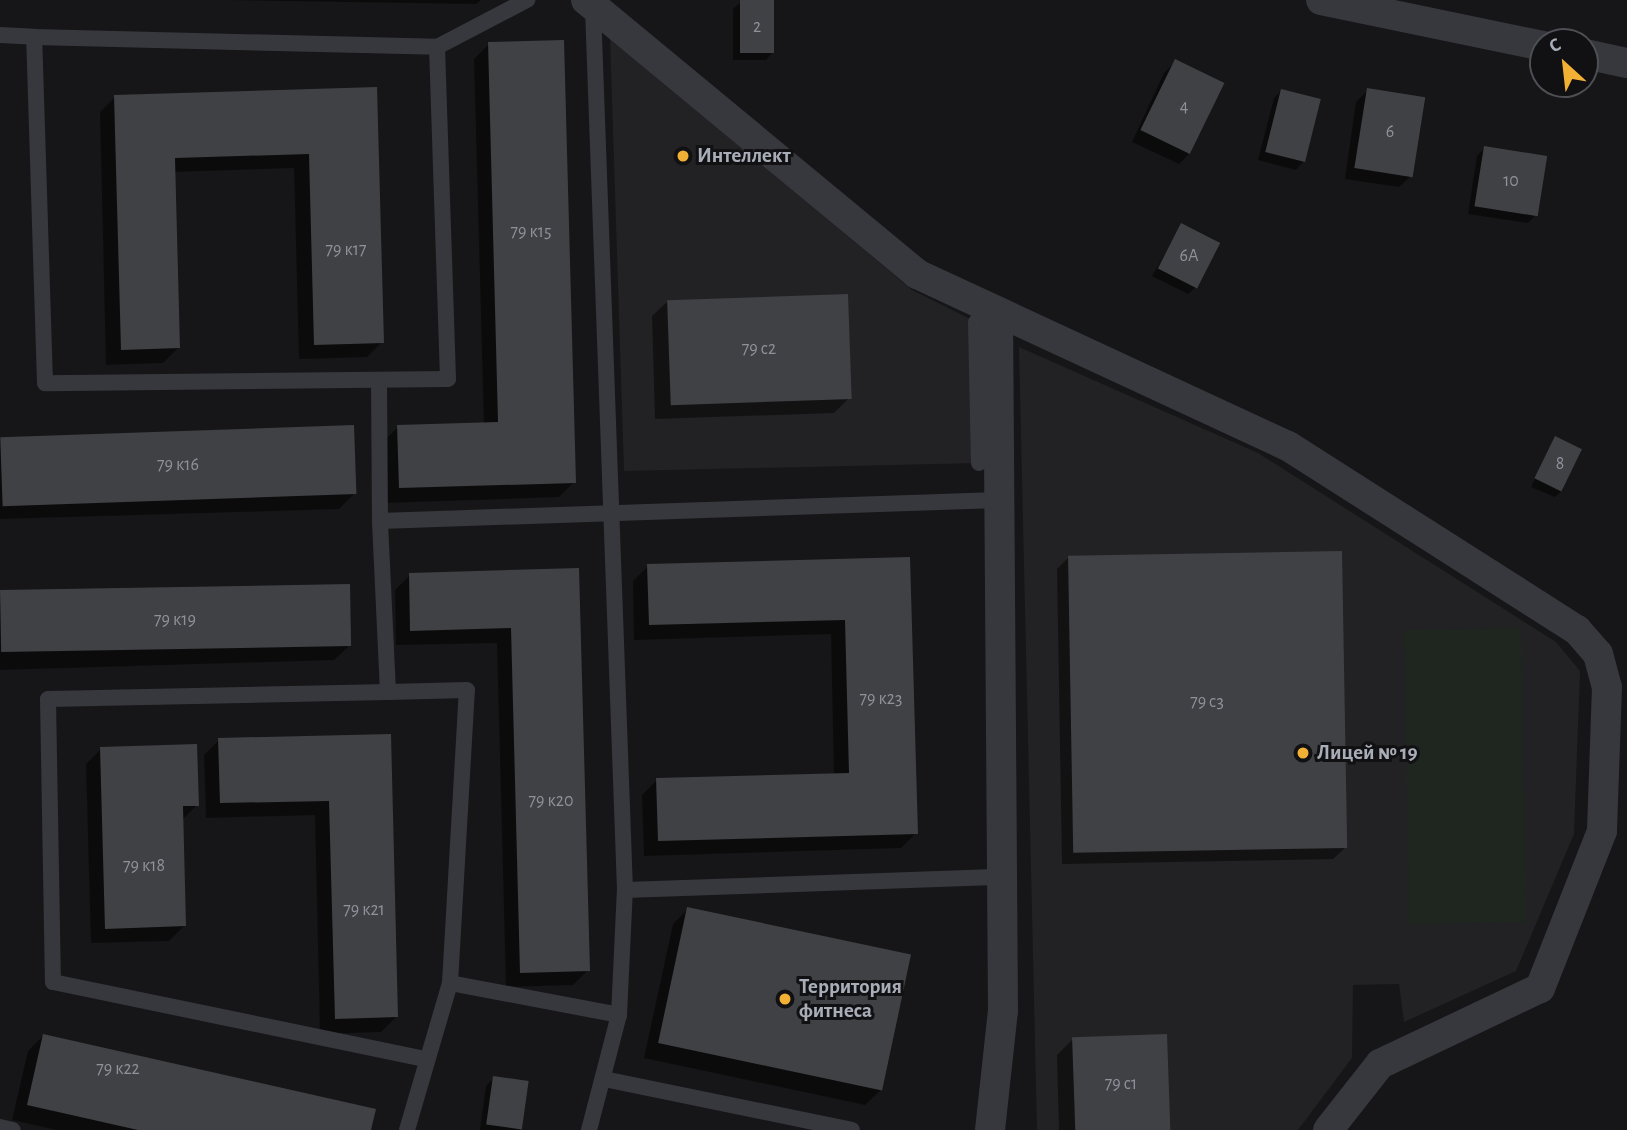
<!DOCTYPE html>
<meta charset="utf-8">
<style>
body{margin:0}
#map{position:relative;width:1627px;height:1130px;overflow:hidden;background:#161618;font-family:"Alegreya Sans",sans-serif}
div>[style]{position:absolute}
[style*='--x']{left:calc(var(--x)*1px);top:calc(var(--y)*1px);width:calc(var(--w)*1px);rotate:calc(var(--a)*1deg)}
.built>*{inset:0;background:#222225}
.green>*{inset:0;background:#1e261f;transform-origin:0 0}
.shadow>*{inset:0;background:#0007}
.building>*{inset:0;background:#404145;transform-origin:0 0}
.service>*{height:16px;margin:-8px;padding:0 8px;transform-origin:8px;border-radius:8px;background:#37383d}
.minor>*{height:30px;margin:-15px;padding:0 15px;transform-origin:15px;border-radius:15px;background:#37383d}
.dots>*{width:19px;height:19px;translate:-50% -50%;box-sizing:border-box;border:4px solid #111113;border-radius:50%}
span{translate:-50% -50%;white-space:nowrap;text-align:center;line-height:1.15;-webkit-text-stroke:6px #111113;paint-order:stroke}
.number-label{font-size:18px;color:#8e929b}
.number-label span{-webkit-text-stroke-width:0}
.poi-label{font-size:21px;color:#a8adb8;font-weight:700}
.left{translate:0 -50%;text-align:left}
.north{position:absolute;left:1529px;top:28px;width:70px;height:70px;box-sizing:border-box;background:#111113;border:2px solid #4d4f55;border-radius:50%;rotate:333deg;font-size:19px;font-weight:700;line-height:28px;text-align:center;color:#a8adb8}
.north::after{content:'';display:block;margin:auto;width:24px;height:32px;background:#f2b134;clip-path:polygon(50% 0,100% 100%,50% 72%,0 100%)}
</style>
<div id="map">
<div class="built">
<div style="clip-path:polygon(610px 37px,912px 290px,976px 322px,979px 463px,624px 471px)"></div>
<div style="clip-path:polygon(1019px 347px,1258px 453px,1556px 642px,1580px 671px,1574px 834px,1516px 971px,1404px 1022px,1399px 984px,1353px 985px,1352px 1058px,1298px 1130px,1037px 1130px)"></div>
</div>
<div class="green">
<div style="left:1521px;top:628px;width:294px;height:117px;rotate:89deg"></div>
</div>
<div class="shadow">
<div style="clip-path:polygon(224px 0,481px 0,476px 4px)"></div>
<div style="clip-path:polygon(741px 2px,773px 52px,766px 60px,733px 60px,733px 9px)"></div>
<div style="clip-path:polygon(489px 44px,574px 482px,559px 497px,384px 503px,383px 442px,398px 427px,484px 425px,474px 59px)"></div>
<div style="clip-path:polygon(1176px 61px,1223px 83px,1191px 152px,1179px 164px,1132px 142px,1164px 73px)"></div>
<div style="clip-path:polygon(375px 89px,382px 342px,367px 357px,299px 359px,294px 168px,174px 172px,178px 348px,163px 363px,106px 365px,100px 112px,115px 97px)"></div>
<div style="clip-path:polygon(1368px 90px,1411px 176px,1399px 187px,1345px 179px,1356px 102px)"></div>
<div style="clip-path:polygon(1281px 91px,1303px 162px,1296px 170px,1258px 160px,1274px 98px)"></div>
<div style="clip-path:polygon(1485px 148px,1536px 215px,1528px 223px,1468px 214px,1477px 156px)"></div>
<div style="clip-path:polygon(1182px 225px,1196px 287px,1188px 294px,1152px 276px)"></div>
<div style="clip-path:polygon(668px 301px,849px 398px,834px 413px,655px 419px,652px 316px)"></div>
<div style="clip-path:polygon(0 437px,354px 494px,339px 509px,0 519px)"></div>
<div style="clip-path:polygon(1555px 439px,1563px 490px,1555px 497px,1531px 487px)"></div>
<div style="clip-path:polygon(1069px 557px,1345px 848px,1333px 859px,1062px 864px,1057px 569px)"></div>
<div style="clip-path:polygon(909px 559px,916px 833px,901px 848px,644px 856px,642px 795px,657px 780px,834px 775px,831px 634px,634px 640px,633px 581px,648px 566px)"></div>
<div style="clip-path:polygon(578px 570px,588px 970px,573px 985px,506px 987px,497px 643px,396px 645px,395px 590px,410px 575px)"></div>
<div style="clip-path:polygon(0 596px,350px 645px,334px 660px,0 670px)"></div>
<div style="clip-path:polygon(389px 735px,396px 1017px,381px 1032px,320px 1034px,315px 815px,206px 818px,204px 755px,219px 740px)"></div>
<div style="clip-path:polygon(101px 749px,197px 805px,182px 820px,185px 925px,169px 941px,91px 943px,86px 764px)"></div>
<div style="clip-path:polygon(688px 909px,881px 1090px,865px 1105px,644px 1058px,673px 924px)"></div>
<div style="clip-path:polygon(43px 1036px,370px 1130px,57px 1130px,12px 1120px,28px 1051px)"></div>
<div style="clip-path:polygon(1072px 1040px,1168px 1130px,1059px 1130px,1057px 1055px)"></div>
<div style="clip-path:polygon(494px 1078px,521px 1129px,520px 1130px,480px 1130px,486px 1086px)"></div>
</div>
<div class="building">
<div style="left:740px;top:0;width:34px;height:53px"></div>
<div style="clip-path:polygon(564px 40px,576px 483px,399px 488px,397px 425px,498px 422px,488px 42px)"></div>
<div style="left:1175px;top:59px;width:55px;height:79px;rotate:26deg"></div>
<div style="clip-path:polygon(377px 87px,384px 343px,314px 345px,309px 154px,175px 158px,180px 348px,121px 350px,114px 95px)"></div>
<div style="left:1367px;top:88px;width:59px;height:81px;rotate:9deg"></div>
<div style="left:1281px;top:89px;width:41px;height:65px;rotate:14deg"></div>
<div style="left:1484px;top:146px;width:64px;height:61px;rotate:9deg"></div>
<div style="left:1181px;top:223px;width:44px;height:51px;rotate:27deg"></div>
<div style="left:848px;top:294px;width:105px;height:181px;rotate:88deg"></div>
<div style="left:354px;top:425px;width:69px;height:354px;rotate:88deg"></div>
<div style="left:1555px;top:436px;width:30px;height:47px;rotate:26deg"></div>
<div style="left:1342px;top:551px;width:297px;height:274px;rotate:89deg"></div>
<div style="clip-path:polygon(910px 557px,918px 834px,658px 841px,656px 778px,849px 773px,845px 620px,649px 625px,647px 564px)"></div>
<div style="clip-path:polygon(579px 568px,590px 971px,520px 973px,511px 628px,410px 631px,409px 573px)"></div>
<div style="left:350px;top:584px;width:62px;height:350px;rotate:89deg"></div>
<div style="clip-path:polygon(391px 734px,398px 1017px,335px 1019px,329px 801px,220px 803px,218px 738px)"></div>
<div style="clip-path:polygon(197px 744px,199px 806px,183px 806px,186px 926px,105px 929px,100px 747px)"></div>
<div style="left:687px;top:907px;width:229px;height:139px;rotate:12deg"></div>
<div style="clip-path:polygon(43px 1034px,376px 1109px,371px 1130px,138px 1130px,27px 1105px)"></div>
<div style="left:1167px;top:1034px;width:96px;height:95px;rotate:88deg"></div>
<div style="left:493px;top:1076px;width:36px;height:49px;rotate:8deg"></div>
</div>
<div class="service">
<div style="--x:0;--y:35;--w:34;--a:3"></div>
<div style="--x:34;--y:37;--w:403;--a:1.4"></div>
<div style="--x:437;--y:47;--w:332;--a:88.1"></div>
<div style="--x:448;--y:379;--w:403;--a:179.4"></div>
<div style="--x:45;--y:383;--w:346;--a:-91.8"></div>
<div style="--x:437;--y:47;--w:102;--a:-27.6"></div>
<div style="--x:976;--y:322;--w:141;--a:88.8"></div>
<div style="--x:379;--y:380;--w:141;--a:89.6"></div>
<div style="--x:388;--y:692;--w:340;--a:178.8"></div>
<div style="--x:48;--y:699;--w:283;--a:89"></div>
<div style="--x:53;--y:982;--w:379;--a:11.7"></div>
<div style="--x:625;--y:890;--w:377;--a:-2"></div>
<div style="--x:450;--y:983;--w:172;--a:10.7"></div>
<div style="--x:604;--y:1079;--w:253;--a:11.6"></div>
<div style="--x:0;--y:1127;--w:13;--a:13"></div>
<div style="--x:407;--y:1130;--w:153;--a:-73.7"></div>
<div style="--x:450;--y:983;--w:293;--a:-86.7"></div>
<div style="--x:467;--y:690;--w:79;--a:178.5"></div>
<div style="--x:388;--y:692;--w:171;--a:-92.7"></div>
<div style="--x:380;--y:521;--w:619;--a:-1.94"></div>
<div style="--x:589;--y:1130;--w:119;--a:-75.4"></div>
<div style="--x:619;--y:1015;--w:125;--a:-87.3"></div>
<div style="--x:625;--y:890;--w:884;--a:-92.08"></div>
</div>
<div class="minor">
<div style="--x:586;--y:0;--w:430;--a:39.6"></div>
<div style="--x:917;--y:274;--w:409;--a:24.9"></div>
<div style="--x:1288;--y:446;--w:343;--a:32.5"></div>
<div style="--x:1577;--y:630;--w:32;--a:49"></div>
<div style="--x:1598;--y:654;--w:34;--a:75"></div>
<div style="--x:1607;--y:687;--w:144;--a:92"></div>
<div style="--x:1602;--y:831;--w:169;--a:111.5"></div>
<div style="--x:1540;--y:988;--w:177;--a:154.6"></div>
<div style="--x:1380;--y:1064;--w:84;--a:128.2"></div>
<div style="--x:1321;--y:0;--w:227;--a:11.7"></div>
<div style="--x:1585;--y:54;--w:43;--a:12.1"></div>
<div style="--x:990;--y:1130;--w:120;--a:-83.8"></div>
<div style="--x:1003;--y:1011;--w:699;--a:-90.41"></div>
</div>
<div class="dots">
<div style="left:683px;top:156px;background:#f2b134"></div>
<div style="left:1303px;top:753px;background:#f2b134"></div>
<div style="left:785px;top:999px;background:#f2b134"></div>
</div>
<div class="number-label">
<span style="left:757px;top:27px">2</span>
<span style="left:1184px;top:107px">4</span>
<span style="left:1390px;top:132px">6</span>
<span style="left:1511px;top:181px">10</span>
<span style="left:531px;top:232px">79 к15</span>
<span style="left:346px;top:250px">79 к17</span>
<span style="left:1189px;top:256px">6А</span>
<span style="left:759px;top:349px">79 с2</span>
<span style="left:1560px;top:464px">8</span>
<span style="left:178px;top:465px">79 к16</span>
<span style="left:175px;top:620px">79 к19</span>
<span style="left:881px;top:699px">79 к23</span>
<span style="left:1207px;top:702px">79 с3</span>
<span style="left:551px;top:801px">79 к20</span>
<span style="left:144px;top:866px">79 к18</span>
<span style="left:364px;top:910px">79 к21</span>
<span style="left:118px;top:1069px">79 к22</span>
<span style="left:1121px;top:1084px">79 с1</span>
</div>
<div class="poi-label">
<span class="left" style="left:697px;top:156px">Интеллект</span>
<span class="left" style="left:1317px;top:753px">Лицей № 19</span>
<span class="left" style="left:799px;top:999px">Территория<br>фитнеса</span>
</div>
<div class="north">С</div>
</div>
